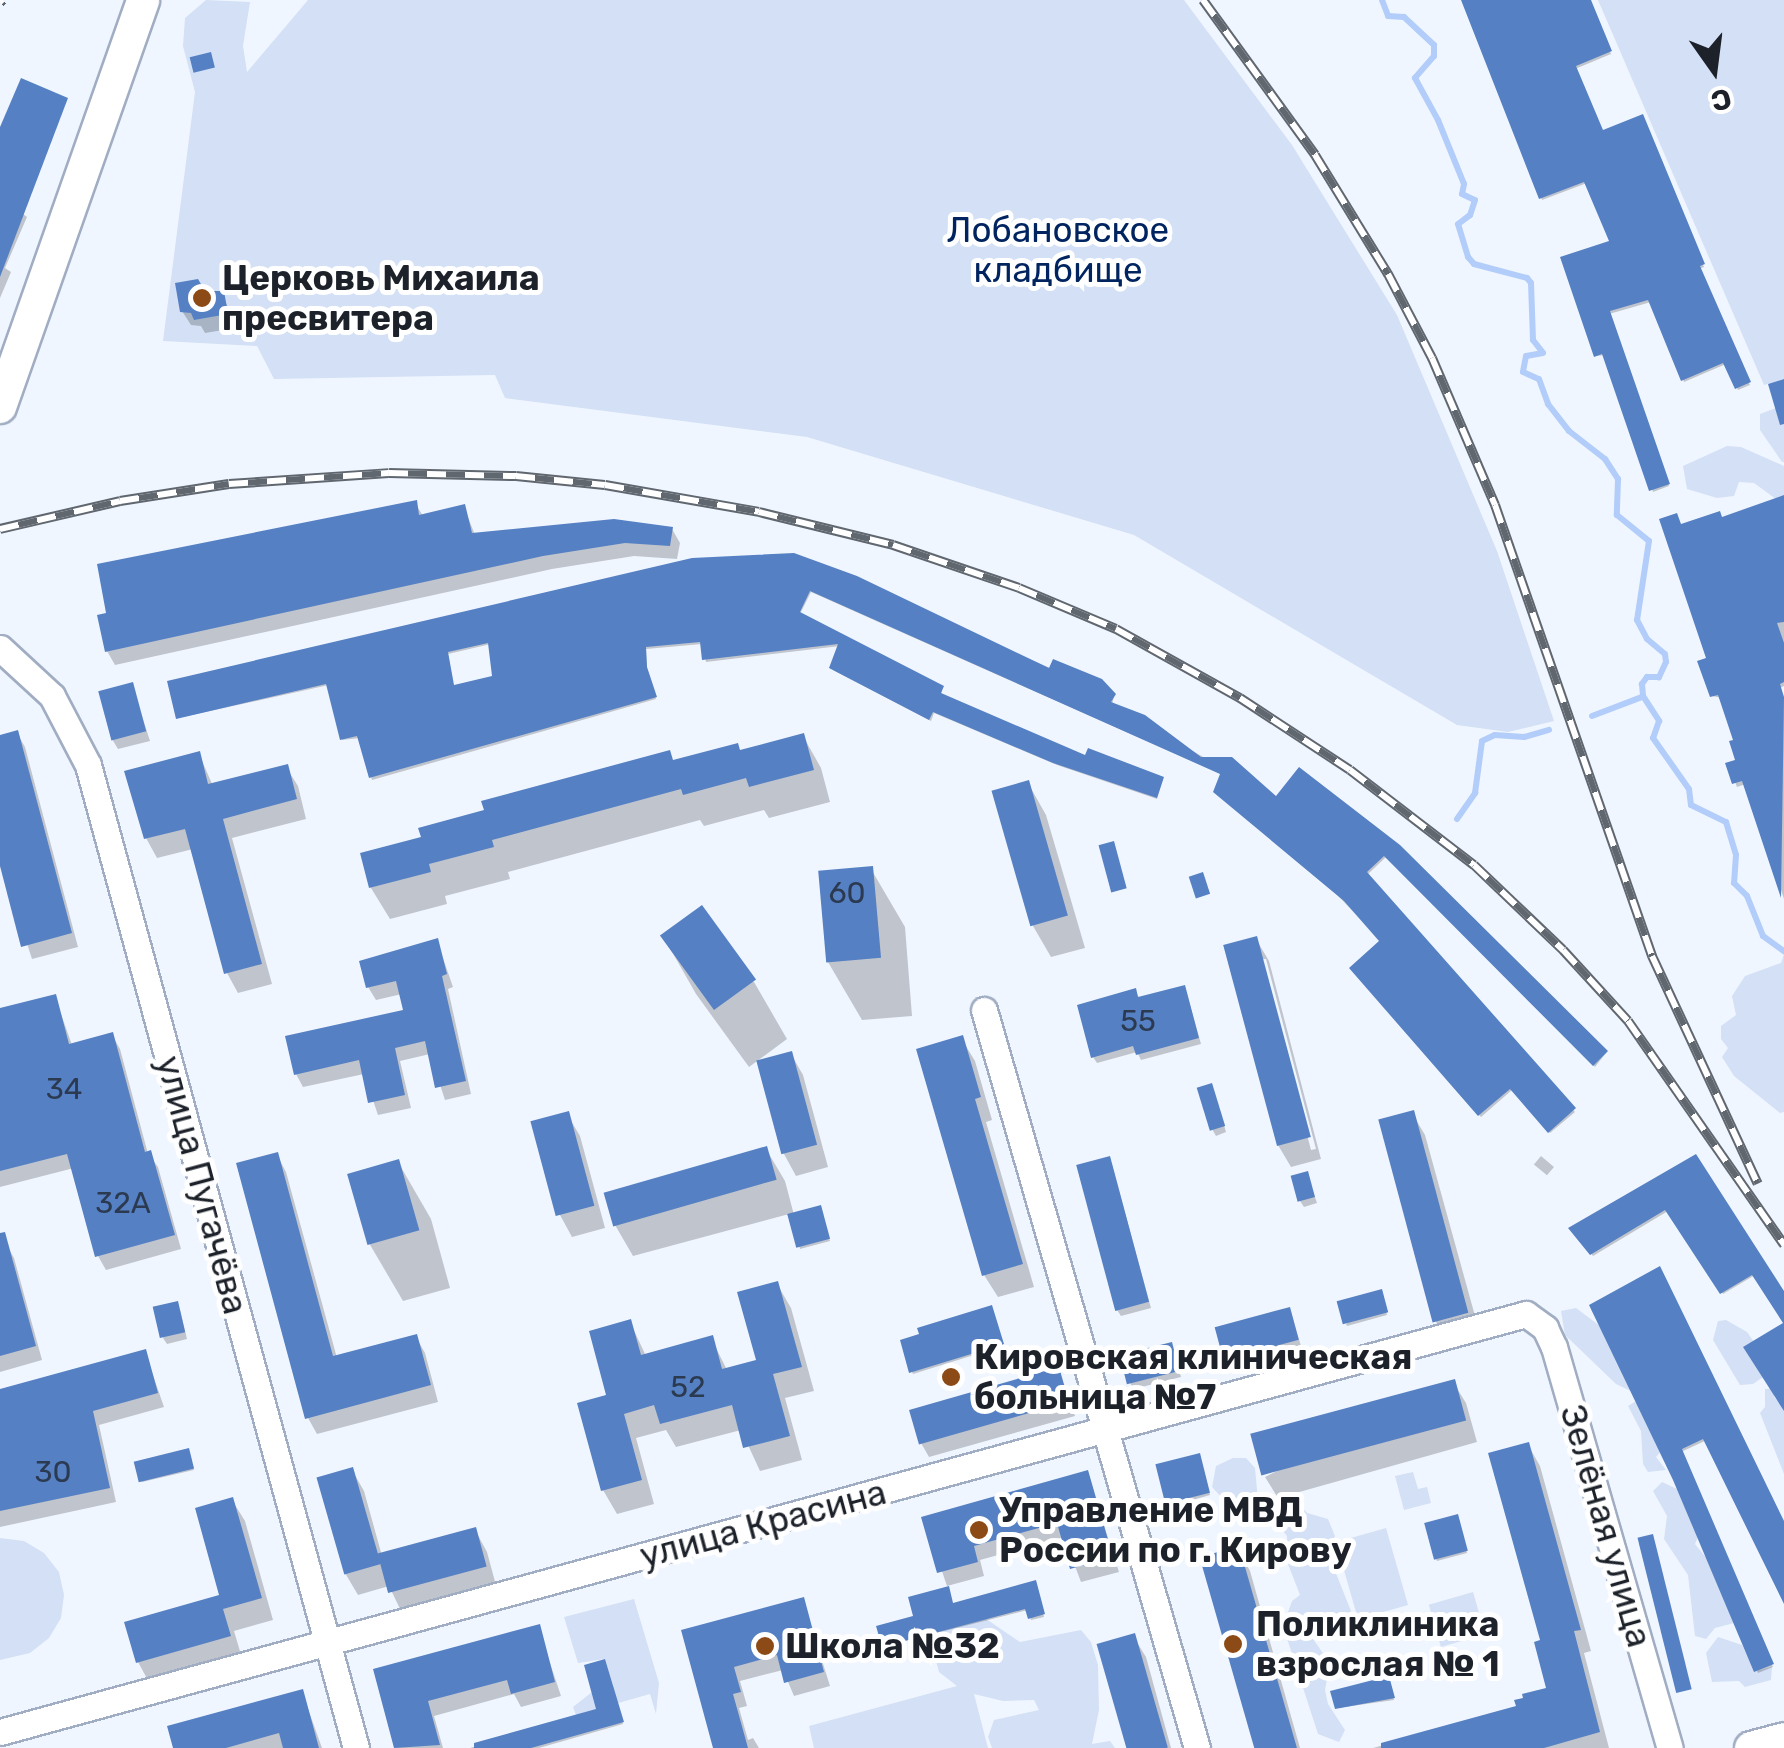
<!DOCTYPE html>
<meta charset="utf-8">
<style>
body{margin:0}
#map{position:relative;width:1784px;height:1748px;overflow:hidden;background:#f0f6ff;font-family:Rubik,sans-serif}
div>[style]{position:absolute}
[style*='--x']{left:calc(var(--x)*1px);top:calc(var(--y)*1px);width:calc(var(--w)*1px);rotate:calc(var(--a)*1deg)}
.green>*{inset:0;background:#d3e0f5;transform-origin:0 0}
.shadow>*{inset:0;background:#0003;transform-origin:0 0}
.stream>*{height:6px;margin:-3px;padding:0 3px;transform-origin:3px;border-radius:3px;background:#b2cdf9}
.building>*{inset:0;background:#5580c3;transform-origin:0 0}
.roads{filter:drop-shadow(2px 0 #a0adc2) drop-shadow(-2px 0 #a0adc2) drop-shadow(0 2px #a0adc2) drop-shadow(0 -2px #a0adc2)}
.minor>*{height:25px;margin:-12.5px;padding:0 12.5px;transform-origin:12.5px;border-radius:12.5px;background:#fff}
.major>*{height:32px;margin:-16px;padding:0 16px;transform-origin:16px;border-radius:16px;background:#fff}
.rail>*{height:10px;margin-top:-5px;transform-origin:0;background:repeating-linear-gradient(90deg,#fff 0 19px,#61676f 0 38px);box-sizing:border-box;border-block:2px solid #61676f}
.dots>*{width:28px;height:28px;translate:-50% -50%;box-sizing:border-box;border:5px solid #fff;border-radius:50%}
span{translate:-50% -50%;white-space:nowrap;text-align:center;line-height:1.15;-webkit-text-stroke:10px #fff;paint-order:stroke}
.number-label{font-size:30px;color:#2b3a50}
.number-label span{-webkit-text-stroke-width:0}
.park-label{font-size:35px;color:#002460}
.poi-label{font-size:35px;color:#1d222a;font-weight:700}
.left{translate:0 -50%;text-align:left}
.street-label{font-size:35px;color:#1d222a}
.north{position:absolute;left:1664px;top:20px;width:100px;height:100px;-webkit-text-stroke:8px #fff;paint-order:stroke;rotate:166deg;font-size:28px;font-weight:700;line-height:40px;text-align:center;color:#1d222a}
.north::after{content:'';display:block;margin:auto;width:35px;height:45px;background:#1d222a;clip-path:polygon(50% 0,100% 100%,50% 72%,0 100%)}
</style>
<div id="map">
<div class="green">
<div style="clip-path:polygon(206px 0,250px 2px,243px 46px,247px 72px,308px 0,1184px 0,1292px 145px,1397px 315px,1497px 551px,1554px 721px,1508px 732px,1457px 725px,1134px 535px,807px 437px,505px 398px,495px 375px,274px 379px,257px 346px,163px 341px,195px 92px,183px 46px,185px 18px)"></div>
<div style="clip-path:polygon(1598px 0,1784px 0,1784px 379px,1764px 385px)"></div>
<div style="clip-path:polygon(1784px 405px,1784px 462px,1782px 462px,1760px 430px,1760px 414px)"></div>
<div style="clip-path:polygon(1727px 446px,1741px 447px,1784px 466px,1784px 505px,1754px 483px,1739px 482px,1734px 496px,1717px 498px,1687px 489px,1683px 466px)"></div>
<div style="clip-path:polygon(1784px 954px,1784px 1112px,1780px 1113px,1734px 1076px,1722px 1057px,1728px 1048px,1721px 1039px,1721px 1026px,1736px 1015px,1732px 996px,1745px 976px,1781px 963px)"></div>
<div style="clip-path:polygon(1576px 1308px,1600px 1326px,1633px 1392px,1616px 1384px,1565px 1335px,1561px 1311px)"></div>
<div style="clip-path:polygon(1726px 1320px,1747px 1332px,1764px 1356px,1766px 1375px,1753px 1384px,1740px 1385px,1713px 1340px,1718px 1321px)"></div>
<div style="clip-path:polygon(1778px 1388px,1774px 1397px,1784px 1408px,1784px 1474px,1760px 1413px,1765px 1407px,1765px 1389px)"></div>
<div style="clip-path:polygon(1636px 1401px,1662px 1450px,1656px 1457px,1666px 1470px,1648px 1472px,1643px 1464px,1641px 1431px,1628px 1406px)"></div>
<div style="clip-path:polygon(1233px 1458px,1246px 1458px,1255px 1468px,1258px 1500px,1271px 1507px,1297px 1500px,1307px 1513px,1328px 1519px,1335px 1536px,1327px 1551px,1351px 1611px,1345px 1622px,1326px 1627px,1313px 1639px,1330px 1663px,1325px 1690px,1328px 1704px,1345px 1730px,1339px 1742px,1318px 1734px,1283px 1626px,1292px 1601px,1300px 1595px,1288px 1564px,1287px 1536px,1279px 1526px,1237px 1514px,1212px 1487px,1216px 1466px)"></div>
<div style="clip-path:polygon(1413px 1472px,1418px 1489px,1427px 1487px,1431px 1503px,1404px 1510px,1395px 1476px)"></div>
<div style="clip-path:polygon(1662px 1482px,1679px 1490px,1702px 1528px,1695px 1544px,1708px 1560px,1734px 1623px,1715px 1628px,1706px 1639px,1695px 1636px,1688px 1575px,1664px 1539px,1667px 1516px,1653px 1491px)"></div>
<div style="left:1386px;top:1528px;width:80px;height:52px;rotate:74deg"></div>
<div style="clip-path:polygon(0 1538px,24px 1541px,44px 1553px,59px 1572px,64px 1595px,61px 1618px,49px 1638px,30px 1653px,0 1660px)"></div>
<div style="left:1473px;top:1592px;width:44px;height:46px;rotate:74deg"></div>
<div style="clip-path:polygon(634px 1599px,659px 1683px,656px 1714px,650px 1694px,576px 1715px,573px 1707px,592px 1692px,613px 1685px,605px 1659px,578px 1663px,564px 1617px)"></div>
<div style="clip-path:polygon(973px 1610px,1020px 1642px,1081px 1630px,1091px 1642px,1098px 1665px,1099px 1710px,1092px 1744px,1110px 1741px,1115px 1748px,992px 1748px,988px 1737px,994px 1720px,1039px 1710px,1034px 1700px,1003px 1701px,974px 1694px,988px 1748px,814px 1748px,809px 1726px,957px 1686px,939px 1672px,933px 1649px,916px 1653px,906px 1629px)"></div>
<div style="clip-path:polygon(1718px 1637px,1742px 1645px,1755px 1671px,1772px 1667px,1771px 1680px,1745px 1687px,1739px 1681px,1712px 1682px,1706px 1653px)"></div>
</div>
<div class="shadow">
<div style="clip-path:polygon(1464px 0,1589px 0,1611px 54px,1575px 69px,1602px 133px,1643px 119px,1704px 267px,1699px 269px,1750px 385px,1738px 390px,1726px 364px,1684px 382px,1651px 302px,1609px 314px,1669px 486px,1653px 492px,1605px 355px,1596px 356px,1563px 259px,1612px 242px,1587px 183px,1542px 200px)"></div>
<div style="clip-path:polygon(66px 100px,23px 214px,27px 217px,5px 268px,11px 272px,0 298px,0 134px)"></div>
<div style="clip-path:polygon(203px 294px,223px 294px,235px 328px,205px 333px,201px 326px,191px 325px,182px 311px)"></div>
<div style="clip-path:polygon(415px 503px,423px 516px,464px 507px,475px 535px,672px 529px,680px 543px,677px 559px,634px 556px,552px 569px,115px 665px,107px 651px,109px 615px)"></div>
<div style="clip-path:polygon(1784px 504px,1784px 686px,1780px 688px,1784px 701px,1784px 899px,1746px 784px,1737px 787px,1728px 765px,1739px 762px,1737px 741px,1722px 698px,1712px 696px,1709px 660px,1681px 527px)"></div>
<div style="clip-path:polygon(evenodd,793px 556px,1114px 696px,1112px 705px,1277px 799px,1299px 771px,1606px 1053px,1595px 1067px,1386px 857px,1367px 875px,1575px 1112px,1550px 1133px,1512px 1090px,1481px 1117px,1352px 968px,1382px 942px,1223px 775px,811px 592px,800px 614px,942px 688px,941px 696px,1087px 758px,1163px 779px,1157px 799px,1057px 765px,934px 713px,931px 721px,833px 670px,840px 646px,706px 662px,702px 644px,646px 649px,647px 672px,656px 699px,372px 780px,360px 738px,342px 740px,329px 685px,178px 718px,793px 556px,491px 644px,494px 678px,454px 688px,448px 654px,491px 644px)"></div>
<div style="clip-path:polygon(132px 685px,150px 741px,118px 749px,112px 739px)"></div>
<div style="clip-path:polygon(17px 733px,25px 747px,78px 947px,32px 959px,0 861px,0 738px)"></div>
<div style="clip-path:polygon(803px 736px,821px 768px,830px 802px,769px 818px,764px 810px,704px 826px,700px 820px,508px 872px,510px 879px,445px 896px,447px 904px,390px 919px,371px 888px,363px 855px)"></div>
<div style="clip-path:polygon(199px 754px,213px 786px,286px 767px,298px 786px,306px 819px,232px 838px,272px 984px,238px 993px,227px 973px,193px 849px,157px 858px,146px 838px)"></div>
<div style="clip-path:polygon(1028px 783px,1046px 815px,1085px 948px,1051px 957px,1033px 926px)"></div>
<div style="clip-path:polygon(871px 869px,905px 927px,912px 1016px,862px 1020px,828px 962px)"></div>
<div style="clip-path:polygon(663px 936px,754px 982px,787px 1039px,749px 1067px,696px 994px)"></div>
<div style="clip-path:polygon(evenodd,1256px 939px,1269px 961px,1321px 1159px,1291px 1167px,1278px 1145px,1226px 947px,1256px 939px,1261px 959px,1266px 959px,1316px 1149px,1311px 1150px,1261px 959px)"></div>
<div style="clip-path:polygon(437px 941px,453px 987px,448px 989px,471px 1094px,445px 1100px,430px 1054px,400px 1061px,411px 1108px,378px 1115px,364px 1074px,303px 1087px,296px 1074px,406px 1011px,402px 994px,376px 1000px,368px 987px)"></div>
<div style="clip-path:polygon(1135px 991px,1140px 999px,1187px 994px,1201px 1044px,1141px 1060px,1137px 1052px,1097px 1063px,1093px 1057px)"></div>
<div style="clip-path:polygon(55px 997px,72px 1045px,112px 1035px,120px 1049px,148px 1154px,158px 1167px,181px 1249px,106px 1270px,98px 1256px,74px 1168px,0 1187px,0 1011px)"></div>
<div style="clip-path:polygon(961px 1038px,975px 1061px,992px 1120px,986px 1122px,1034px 1287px,998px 1297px,984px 1275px)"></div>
<div style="clip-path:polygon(791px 1054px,803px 1075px,828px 1167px,796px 1176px,784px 1154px)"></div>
<div style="clip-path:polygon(1214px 1092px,1226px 1132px,1216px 1136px,1212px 1129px)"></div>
<div style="clip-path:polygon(1412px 1113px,1425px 1135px,1480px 1334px,1448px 1343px,1436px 1322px)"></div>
<div style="clip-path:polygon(567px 1114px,580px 1136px,605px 1228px,572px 1237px,560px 1215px)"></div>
<div style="clip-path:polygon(766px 1149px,785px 1181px,794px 1215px,821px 1210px,830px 1241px,800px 1249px,789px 1214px,633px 1256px,615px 1225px)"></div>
<div style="clip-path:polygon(277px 1155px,286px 1172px,337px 1358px,416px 1337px,425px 1353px,438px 1402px,317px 1434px,308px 1418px)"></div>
<div style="left:1541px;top:1156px;width:17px;height:11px;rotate:40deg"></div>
<div style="clip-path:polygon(1695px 1158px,1784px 1301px,1784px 1320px,1755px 1275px,1723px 1294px,1668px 1211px,1593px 1256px,1571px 1229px)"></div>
<div style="clip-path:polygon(398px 1162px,431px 1219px,450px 1288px,403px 1301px,369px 1243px)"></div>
<div style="clip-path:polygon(1112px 1165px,1151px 1308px,1121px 1316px,1117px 1310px)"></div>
<div style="clip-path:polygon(1307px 1174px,1317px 1203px,1304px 1207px,1300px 1201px)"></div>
<div style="clip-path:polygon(6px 1244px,14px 1258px,42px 1360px,0 1372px,0 1245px)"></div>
<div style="clip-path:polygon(777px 1284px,791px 1308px,814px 1391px,785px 1398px,802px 1460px,760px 1471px,741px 1430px,676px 1447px,666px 1430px,636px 1438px,654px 1504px,617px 1514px,603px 1490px,610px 1397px,630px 1322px,646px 1356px,711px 1338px,727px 1370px,759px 1361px)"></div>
<div style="clip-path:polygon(1382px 1294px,1387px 1315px,1347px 1326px,1346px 1324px)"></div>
<div style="clip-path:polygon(1593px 1306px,1784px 1526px,1784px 1598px,1707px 1440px,1681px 1452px,1773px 1667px,1758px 1673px,1675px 1479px)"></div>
<div style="clip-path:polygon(180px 1310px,187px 1339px,167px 1344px,163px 1338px)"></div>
<div style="clip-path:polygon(992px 1310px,1003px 1346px,913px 1374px,912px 1372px)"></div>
<div style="clip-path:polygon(1292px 1316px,1301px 1346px,1230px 1366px,1227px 1360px)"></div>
<div style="clip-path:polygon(1174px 1351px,1181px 1377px,1134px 1389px,1130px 1383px)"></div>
<div style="clip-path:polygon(145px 1352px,164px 1407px,99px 1425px,116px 1502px,0 1527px,0 1391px)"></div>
<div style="clip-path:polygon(1058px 1370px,1075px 1416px,929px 1457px,921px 1443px)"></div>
<div style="clip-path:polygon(1453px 1382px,1466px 1403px,1477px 1442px,1278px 1498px,1265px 1477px)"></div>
<div style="clip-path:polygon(1528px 1445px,1540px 1466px,1591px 1651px,1584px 1653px,1609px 1748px,1373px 1748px,1519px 1707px,1549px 1689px)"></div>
<div style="clip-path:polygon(189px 1453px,194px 1470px,142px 1482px,141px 1480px)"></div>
<div style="clip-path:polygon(1200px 1458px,1210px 1495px,1171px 1506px,1170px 1504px)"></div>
<div style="clip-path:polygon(352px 1470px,364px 1491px,382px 1556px,475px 1530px,487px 1552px,497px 1589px,403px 1615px,389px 1586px,358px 1595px,345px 1573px)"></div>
<div style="clip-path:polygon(1087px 1473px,1119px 1572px,1081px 1582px,1064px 1537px,980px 1560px,984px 1576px,947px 1586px,924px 1518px)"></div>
<div style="clip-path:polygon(232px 1500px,245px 1521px,273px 1620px,234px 1631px,242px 1658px,150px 1684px,138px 1662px,222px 1596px)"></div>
<div style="clip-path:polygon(1458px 1519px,1467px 1553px,1437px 1561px,1436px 1559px)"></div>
<div style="clip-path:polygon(1238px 1549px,1250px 1571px,1300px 1748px,1256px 1748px)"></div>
<div style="clip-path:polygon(1036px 1585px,1044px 1617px,1031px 1620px,1028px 1610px,885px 1646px,879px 1628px)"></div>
<div style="clip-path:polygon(803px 1600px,830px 1686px,794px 1696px,783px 1670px,740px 1681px,747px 1706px,739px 1708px,748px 1740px,753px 1738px,759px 1748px,715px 1748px,684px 1632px)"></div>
<div style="clip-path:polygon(538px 1627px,561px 1696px,521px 1707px,514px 1694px,434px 1716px,443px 1748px,396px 1748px,376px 1671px)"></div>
<div style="clip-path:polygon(1133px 1636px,1146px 1657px,1171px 1748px,1128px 1748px)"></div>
<div style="clip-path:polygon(605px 1664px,623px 1724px,539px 1748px,470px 1748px,599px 1710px)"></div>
<div style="clip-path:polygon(1389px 1681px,1394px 1700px,1338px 1708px)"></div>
<div style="clip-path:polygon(302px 1692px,322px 1748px,176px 1748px)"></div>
</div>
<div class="stream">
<div style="--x:1382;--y:0;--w:17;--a:69"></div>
<div style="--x:1388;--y:16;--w:16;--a:4"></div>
<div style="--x:1404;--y:17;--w:41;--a:43"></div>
<div style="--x:1434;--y:45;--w:11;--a:90"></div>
<div style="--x:1434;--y:56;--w:29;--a:131"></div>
<div style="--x:1415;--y:78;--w:48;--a:61.3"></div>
<div style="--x:1438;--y:120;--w:69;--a:67.9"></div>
<div style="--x:1464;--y:184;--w:10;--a:101"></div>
<div style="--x:1462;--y:194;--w:14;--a:25"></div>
<div style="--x:1475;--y:200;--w:16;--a:108"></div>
<div style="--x:1470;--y:215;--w:15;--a:143"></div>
<div style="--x:1458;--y:224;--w:34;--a:73"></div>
<div style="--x:1468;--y:257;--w:9;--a:49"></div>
<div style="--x:1474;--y:264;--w:55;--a:14.8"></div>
<div style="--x:1527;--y:278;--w:6;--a:51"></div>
<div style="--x:1531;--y:283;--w:57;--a:88"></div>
<div style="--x:1533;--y:340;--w:16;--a:52"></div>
<div style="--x:1543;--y:353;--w:17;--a:170"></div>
<div style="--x:1526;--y:356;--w:16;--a:101"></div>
<div style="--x:1523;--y:372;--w:17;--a:24"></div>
<div style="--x:1539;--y:379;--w:27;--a:70"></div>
<div style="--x:1548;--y:404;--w:34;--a:52"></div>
<div style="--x:1569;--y:431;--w:46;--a:37.9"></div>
<div style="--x:1605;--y:459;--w:24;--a:57"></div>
<div style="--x:1618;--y:479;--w:36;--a:92"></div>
<div style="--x:1617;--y:515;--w:41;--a:39.1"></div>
<div style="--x:1649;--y:541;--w:80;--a:98.6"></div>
<div style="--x:1637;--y:620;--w:21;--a:62"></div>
<div style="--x:1647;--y:639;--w:23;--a:40"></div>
<div style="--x:1665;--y:654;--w:8;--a:83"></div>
<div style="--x:1666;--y:662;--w:17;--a:115"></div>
<div style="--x:1659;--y:677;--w:12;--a:180"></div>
<div style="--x:1647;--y:677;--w:9;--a:126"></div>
<div style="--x:1642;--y:684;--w:12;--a:85"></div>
<div style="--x:1643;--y:696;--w:30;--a:57"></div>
<div style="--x:1659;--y:721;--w:18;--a:109"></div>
<div style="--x:1653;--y:738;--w:62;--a:54.8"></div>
<div style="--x:1689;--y:789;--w:16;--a:83"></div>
<div style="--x:1691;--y:805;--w:39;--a:26"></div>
<div style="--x:1726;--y:822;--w:34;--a:73"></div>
<div style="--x:1736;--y:855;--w:28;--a:94"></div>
<div style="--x:1734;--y:883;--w:18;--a:45"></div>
<div style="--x:1747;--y:896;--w:43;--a:68.2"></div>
<div style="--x:1763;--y:936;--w:26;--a:36"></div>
<div style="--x:1592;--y:716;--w:53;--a:-20.8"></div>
<div style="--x:1457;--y:819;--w:32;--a:-55"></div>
<div style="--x:1475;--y:793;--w:52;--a:-82.3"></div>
<div style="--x:1482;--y:741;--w:14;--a:-25"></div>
<div style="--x:1495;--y:735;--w:29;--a:4"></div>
<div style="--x:1524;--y:737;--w:26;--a:-16"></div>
</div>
<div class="building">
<div style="clip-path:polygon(1461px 0,1591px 0,1612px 51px,1576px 66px,1603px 130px,1643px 114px,1705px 264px,1700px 266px,1751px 382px,1735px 389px,1723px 363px,1681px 381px,1648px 300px,1610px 311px,1670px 484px,1649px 491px,1602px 354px,1594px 357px,1560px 257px,1609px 241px,1584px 182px,1539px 199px)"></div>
<div style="left:211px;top:52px;width:16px;height:22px;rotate:76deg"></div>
<div style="clip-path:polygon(21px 78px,68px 98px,0 277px,0 127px)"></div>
<div style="clip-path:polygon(198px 279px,205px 291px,224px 291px,228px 314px,194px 320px,191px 313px,180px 312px,175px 283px)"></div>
<div style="clip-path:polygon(1784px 379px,1784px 424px,1780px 425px,1768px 384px)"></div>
<div style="clip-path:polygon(1784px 495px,1784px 622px,1777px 623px,1784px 643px,1784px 682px,1780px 684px,1784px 697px,1781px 898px,1742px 781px,1732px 784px,1725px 763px,1735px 760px,1729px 741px,1733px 740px,1718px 695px,1710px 697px,1697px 661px,1706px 658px,1659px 519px,1677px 513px,1681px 524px,1720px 511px,1722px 517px)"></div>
<div style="clip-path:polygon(417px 500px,419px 515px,465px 504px,472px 533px,614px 519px,673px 527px,670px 546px,625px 543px,543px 556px,105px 652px,97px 615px,106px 613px,97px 564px)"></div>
<div style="clip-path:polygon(evenodd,794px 553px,857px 576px,1049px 668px,1053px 659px,1102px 679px,1116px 694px,1111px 702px,1145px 715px,1201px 757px,1232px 757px,1276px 796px,1299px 767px,1400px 845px,1608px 1051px,1593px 1066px,1384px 856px,1367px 872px,1576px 1108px,1548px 1133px,1510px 1089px,1478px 1116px,1349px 968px,1379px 941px,1344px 901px,1213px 792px,1220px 774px,810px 591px,800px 612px,944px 686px,941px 693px,1085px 755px,1088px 748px,1164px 777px,1157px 798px,1053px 763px,933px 712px,929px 720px,829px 668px,838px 644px,702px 660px,700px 642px,646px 647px,647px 667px,657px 697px,369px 778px,357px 736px,340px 740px,326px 684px,176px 719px,167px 681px,692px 558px,794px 553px,488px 643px,492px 676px,454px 685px,448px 652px,488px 643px)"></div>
<div style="left:133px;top:682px;width:51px;height:36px;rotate:75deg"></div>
<div style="clip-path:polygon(18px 730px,72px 933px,21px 947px,0 866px,0 735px)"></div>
<div style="clip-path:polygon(804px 733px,814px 770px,749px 787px,746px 778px,683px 795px,681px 789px,492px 840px,494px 847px,429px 864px,431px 872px,369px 888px,360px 853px,421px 837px,418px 828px,484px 810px,481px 801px,670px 750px,673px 760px,738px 743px,740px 750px)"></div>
<div style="clip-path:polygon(200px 751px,208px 784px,288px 764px,297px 799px,223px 819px,262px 964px,224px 974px,185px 829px,144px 839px,124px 771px)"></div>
<div style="left:1029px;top:780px;width:141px;height:39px;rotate:74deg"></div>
<div style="left:1114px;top:841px;width:49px;height:16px;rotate:75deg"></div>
<div style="left:873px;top:866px;width:92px;height:55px;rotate:85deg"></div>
<div style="left:1203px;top:872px;width:23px;height:15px;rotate:72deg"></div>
<div style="left:702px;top:905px;width:92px;height:52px;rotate:54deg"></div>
<div style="left:1257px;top:936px;width:208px;height:35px;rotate:75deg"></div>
<div style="clip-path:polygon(438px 938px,447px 974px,442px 976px,466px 1081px,435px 1088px,425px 1041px,395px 1048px,405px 1095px,368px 1103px,359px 1060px,294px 1075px,285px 1036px,403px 1010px,396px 981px,366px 988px,359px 961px)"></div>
<div style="clip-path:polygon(1185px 985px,1199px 1038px,1136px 1055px,1133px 1046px,1091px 1058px,1077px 1005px,1136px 988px,1138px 997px)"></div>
<div style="clip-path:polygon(56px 994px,69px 1044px,113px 1032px,145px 1152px,151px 1150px,175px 1235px,95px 1257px,67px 1154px,0 1171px,0 1008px)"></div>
<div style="clip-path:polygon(963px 1035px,981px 1097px,975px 1099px,1023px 1264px,982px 1276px,916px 1049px)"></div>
<div style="left:792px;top:1051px;width:97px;height:37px;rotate:75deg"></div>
<div style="left:1212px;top:1083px;width:45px;height:16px;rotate:73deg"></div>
<div style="left:1414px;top:1110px;width:210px;height:37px;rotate:75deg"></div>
<div style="left:569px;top:1111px;width:98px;height:40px;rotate:75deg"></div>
<div style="left:767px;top:1146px;width:35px;height:170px;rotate:74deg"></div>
<div style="clip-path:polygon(278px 1152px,333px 1356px,417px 1334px,431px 1385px,305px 1419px,236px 1163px)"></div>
<div style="clip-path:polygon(1696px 1154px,1784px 1291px,1784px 1411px,1743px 1347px,1783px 1323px,1752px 1275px,1720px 1294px,1665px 1210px,1590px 1255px,1568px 1228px)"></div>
<div style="left:1110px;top:1156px;width:151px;height:35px;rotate:75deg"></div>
<div style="left:399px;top:1159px;width:74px;height:54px;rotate:74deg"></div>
<div style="left:1308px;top:1171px;width:27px;height:18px;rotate:75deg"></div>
<div style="left:821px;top:1205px;width:35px;height:35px;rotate:75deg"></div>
<div style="clip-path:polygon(5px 1232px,36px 1346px,0 1356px,0 1233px)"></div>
<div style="clip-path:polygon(1660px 1266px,1784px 1521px,1784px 1604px,1703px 1439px,1682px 1449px,1774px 1664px,1754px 1672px,1673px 1480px,1589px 1305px)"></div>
<div style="clip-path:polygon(778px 1281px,802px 1367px,773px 1374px,790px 1436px,743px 1448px,732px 1405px,660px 1424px,654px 1405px,624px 1414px,642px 1480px,601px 1491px,577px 1403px,606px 1395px,589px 1331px,631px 1319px,641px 1355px,713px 1335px,722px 1369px,756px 1360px,737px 1292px)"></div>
<div style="left:1382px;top:1289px;width:24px;height:47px;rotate:75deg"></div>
<div style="left:178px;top:1301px;width:32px;height:26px;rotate:77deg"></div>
<div style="clip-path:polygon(992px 1305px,1004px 1344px,909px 1373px,900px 1340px,919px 1334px,917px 1328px)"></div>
<div style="left:1290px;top:1307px;width:34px;height:78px;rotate:75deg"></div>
<div style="left:1172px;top:1342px;width:30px;height:54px;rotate:76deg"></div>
<div style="clip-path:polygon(146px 1349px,158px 1393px,93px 1411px,110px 1488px,0 1511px,0 1389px)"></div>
<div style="left:1059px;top:1367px;width:36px;height:156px;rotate:74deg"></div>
<div style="left:1455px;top:1379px;width:43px;height:212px;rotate:75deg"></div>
<div style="clip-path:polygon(1529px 1442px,1581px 1630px,1574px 1631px,1600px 1732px,1544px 1748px,1381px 1748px,1381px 1743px,1516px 1706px,1514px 1700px,1523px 1698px,1522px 1694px,1546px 1688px,1534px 1642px,1540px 1640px,1488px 1453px)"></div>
<div style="left:189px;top:1448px;width:21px;height:57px;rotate:76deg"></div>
<div style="left:1200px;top:1453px;width:41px;height:46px;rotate:76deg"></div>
<div style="left:353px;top:1467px;width:101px;height:38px;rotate:74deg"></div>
<div style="clip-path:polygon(1088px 1470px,1113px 1557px,1070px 1569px,1057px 1523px,974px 1546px,978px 1562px,937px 1573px,921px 1517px)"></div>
<div style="clip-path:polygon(233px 1497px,262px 1598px,223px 1609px,231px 1636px,136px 1663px,124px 1622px,219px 1595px,195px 1508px)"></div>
<div style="left:1458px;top:1514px;width:38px;height:35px;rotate:75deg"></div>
<div style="left:476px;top:1527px;width:41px;height:102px;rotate:75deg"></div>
<div style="left:1653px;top:1534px;width:160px;height:16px;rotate:76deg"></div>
<div style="left:1239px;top:1546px;width:210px;height:41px;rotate:74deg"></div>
<div style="clip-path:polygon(1036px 1580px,1045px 1614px,1028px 1619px,1025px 1609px,882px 1647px,876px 1626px,913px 1616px,908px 1597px,949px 1586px,953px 1603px)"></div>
<div style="clip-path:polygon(804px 1597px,824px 1672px,784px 1683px,777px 1655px,734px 1667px,741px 1692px,733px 1694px,748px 1748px,713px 1748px,681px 1630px)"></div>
<div style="clip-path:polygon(540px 1624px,555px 1682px,511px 1694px,507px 1680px,428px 1701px,440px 1745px,394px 1748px,373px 1669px)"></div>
<div style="left:1135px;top:1633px;width:119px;height:40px;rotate:74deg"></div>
<div style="clip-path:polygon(605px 1659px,624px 1722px,531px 1748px,474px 1748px,474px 1743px,596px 1709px,584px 1665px)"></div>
<div style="clip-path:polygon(1389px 1676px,1395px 1698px,1335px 1709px,1330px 1691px)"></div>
<div style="clip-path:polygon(303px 1689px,319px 1748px,283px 1748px,279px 1733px,226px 1748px,173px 1748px,167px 1726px)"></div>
</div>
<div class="roads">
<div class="minor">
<div style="--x:0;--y:648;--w:71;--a:42.7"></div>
<div style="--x:52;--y:696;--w:78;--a:62.4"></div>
<div style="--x:88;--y:765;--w:1019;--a:74.75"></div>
<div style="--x:984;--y:1010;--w:768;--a:73.9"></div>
<div style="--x:0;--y:1732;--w:1582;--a:-15.32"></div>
<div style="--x:1526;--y:1314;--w:24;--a:36"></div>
<div style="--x:1545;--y:1328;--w:21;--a:65"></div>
<div style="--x:1554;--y:1347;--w:417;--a:73.9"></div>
</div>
<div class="major">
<div style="--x:0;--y:407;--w:431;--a:-70.6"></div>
<div style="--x:1751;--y:1748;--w:34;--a:-15"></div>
</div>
</div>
<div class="rail">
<div style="--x:1203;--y:0;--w:191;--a:54.1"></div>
<div style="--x:1315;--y:155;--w:140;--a:58.5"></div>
<div style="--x:1388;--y:274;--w:95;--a:62.4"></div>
<div style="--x:1432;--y:358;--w:160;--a:66.8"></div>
<div style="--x:1495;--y:505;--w:478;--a:70.8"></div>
<div style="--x:1652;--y:956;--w:251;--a:65.1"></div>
<div style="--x:0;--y:2;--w:3;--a:-45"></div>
<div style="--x:0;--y:529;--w:123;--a:-13.1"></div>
<div style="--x:120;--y:501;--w:110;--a:-8.9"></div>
<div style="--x:229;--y:484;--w:160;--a:-3.9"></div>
<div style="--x:389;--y:473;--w:127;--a:1.4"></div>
<div style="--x:516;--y:476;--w:89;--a:5.8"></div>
<div style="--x:605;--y:485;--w:156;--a:9.9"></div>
<div style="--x:759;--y:512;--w:138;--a:13.8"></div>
<div style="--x:893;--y:545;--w:133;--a:18.8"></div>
<div style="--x:1019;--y:588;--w:105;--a:22.9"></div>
<div style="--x:1116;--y:629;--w:142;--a:29.1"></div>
<div style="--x:1240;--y:698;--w:131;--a:33.2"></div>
<div style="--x:1350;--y:770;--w:156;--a:37.5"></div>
<div style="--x:1474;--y:865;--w:123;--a:43.7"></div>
<div style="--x:1563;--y:950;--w:96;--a:47.5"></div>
<div style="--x:1628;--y:1021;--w:273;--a:55.1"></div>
</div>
<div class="dots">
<div style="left:202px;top:298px;background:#8b4a16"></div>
<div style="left:951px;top:1377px;background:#8b4a16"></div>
<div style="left:979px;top:1530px;background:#8b4a16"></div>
<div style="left:1233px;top:1644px;background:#8b4a16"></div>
<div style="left:765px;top:1646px;background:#8b4a16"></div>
</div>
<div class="number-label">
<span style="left:847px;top:893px">60</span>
<span style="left:1138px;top:1021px">55</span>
<span style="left:64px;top:1089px">34</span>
<span style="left:123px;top:1203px">32А</span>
<span style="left:688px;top:1387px">52</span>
<span style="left:53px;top:1472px">30</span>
</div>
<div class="park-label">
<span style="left:1058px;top:250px">Лобановское<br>кладбище</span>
</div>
<div class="poi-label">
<span class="left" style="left:222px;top:298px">Церковь Михаила<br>пресвитера</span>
<span class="left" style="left:974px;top:1377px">Кировская клиническая<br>больница №7</span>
<span class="left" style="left:999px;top:1530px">Управление МВД<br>России по г. Кирову</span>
<span class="left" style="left:1256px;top:1644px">Поликлиника<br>взрослая № 1</span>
<span class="left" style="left:785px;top:1646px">Школа №32</span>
</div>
<div class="street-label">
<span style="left:202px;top:1185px;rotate:75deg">улица Пугачёва</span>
<span style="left:763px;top:1524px;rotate:-15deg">улица Красина</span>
<span style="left:1606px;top:1526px;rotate:74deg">Зелёная улица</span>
</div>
<div class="north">С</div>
</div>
